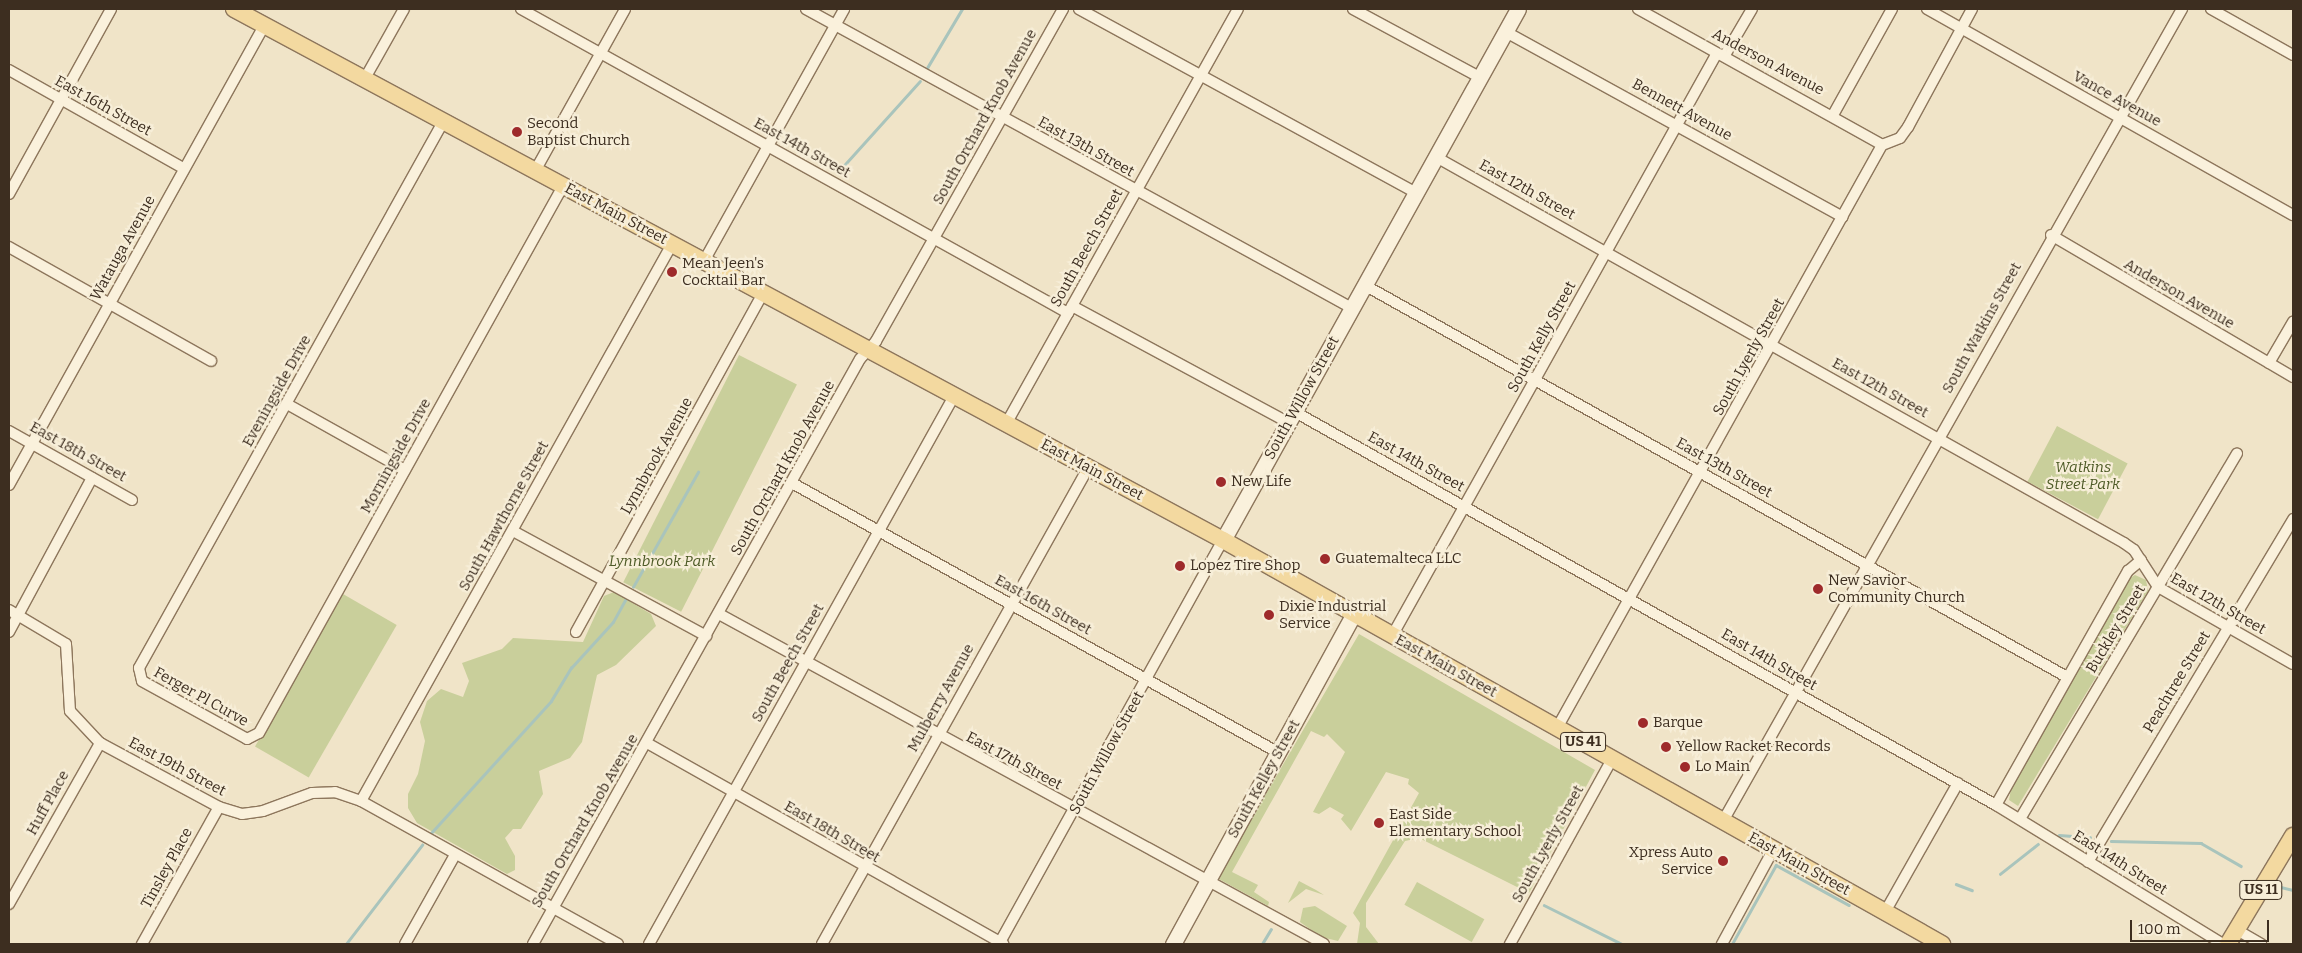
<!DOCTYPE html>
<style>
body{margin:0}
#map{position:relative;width:2302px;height:953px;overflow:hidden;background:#f0e4c8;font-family:Bitter,serif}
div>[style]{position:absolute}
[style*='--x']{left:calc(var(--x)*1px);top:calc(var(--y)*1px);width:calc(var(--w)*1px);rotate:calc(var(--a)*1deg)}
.green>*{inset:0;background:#c9cf9b;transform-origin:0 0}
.stream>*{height:2.5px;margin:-1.25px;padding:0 1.25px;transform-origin:1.25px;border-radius:1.25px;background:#a9c4bc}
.roads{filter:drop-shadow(1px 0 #8d765c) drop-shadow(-1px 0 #8d765c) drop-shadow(0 1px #8d765c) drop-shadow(0 -1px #8d765c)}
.street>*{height:10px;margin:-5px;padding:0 5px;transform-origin:5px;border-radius:5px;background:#faf1dc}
.secondary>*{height:15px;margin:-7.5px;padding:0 7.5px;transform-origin:7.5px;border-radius:7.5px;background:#faf1dc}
.primary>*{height:16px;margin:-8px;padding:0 8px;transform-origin:8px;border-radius:8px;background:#f3d9a0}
.dots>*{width:14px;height:14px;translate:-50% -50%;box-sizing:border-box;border:2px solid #f7eed8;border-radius:50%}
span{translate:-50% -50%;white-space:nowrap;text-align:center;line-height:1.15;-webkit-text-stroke:4.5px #f7eed8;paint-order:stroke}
.shield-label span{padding:1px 4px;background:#f7eed8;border:1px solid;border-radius:4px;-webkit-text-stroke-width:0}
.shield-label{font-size:14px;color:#3d2e20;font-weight:700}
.street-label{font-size:15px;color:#3d2e20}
.poi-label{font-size:15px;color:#3d2e20}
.left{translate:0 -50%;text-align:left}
.right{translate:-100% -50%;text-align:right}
.park-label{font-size:15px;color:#4d5a26;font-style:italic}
.frame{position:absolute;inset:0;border:10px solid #3d2e20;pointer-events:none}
.scale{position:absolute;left:2130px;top:920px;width:139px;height:22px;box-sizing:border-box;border:2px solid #3d2e20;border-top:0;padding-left:6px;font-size:15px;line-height:18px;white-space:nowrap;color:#3d2e20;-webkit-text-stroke:4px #f7eed8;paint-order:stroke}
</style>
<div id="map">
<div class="green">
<div style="left:739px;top:355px;width:65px;height:255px;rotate:27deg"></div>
<div style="left:2057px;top:426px;width:80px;height:63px;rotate:28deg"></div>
<div style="clip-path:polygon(2135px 575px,2146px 580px,2148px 591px,2018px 806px,2009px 800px,2011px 789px,2128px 579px)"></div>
<div style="clip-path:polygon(614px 592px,651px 614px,656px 626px,616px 665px,597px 675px,582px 742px,570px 758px,539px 771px,543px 794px,521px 829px,513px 829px,505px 838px,515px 856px,515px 870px,507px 874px,417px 823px,408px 808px,408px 794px,418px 774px,425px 741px,420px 722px,427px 701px,441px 689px,463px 697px,469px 681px,462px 663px,502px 649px,513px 638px,583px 642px,604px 596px)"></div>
<div style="left:343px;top:594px;width:62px;height:176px;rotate:30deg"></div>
<div style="clip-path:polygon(1359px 634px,1595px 770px,1529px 893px,1419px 838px,1405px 841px,1366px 903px,1366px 927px,1379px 944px,1357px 944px,1360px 923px,1353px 913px,1419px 793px,1408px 784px,1409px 779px,1386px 772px,1351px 831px,1341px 819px,1344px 815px,1330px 807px,1319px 814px,1313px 812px,1345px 752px,1327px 734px,1324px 737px,1311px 731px,1232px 872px,1258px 885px,1254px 892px,1269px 902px,1268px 906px,1217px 878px)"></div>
<div style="clip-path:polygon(1299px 881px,1316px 890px,1324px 895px,1306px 889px,1288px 903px)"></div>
<div style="left:1417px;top:882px;width:77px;height:26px;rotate:29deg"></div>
<div style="clip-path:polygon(1315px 906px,1347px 926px,1338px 941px,1321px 937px,1300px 922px,1303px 908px)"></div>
</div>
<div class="stream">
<div style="--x:927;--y:68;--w:69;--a:-59.3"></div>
<div style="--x:838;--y:172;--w:122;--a:-48"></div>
<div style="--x:633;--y:587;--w:132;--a:-60.5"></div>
<div style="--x:431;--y:833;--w:178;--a:-47.7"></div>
<div style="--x:551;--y:701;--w:39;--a:-59"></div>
<div style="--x:571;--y:668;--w:62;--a:-47.6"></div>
<div style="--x:613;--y:622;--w:25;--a:-61"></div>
<div style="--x:2059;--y:835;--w:31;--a:4"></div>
<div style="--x:2111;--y:841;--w:90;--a:1.3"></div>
<div style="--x:2201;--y:843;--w:46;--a:29.9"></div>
<div style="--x:2000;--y:874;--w:48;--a:-38.3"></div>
<div style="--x:1956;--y:884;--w:17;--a:21"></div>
<div style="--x:2281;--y:887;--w:12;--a:14"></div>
<div style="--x:1544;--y:905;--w:87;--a:26.6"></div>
<div style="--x:346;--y:944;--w:125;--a:-52.5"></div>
<div style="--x:1262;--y:944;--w:17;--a:-59"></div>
<div style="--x:1732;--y:944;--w:90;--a:-60.9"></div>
<div style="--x:1776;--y:865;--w:83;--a:28.7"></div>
</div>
<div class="roads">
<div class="street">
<div style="--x:521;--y:9;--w:626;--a:29.06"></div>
<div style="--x:806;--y:9;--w:623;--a:28.71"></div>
<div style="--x:1079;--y:9;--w:384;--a:28.6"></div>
<div style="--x:1353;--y:9;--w:145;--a:28.3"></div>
<div style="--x:1638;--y:9;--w:279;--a:29.1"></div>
<div style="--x:1927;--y:9;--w:420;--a:29.4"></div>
<div style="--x:2211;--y:9;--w:94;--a:29.3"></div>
<div style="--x:1506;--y:32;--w:384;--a:28.8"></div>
<div style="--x:1725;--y:55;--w:53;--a:-59.6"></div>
<div style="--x:9;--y:70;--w:200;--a:29.4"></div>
<div style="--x:364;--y:80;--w:81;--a:-60.6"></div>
<div style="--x:1833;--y:115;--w:121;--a:-60.9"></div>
<div style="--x:443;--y:122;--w:625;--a:119.11"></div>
<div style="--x:139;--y:668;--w:13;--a:77"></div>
<div style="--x:142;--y:681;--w:120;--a:28.9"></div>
<div style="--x:247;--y:739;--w:13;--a:-27"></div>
<div style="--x:259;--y:733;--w:626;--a:-60.94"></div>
<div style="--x:1436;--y:157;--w:789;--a:29.29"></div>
<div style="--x:2124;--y:543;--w:12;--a:35"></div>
<div style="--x:2134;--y:550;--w:44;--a:57"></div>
<div style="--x:2158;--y:587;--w:155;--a:29.7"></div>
<div style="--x:535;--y:171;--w:185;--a:-60.9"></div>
<div style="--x:9;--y:194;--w:211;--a:-61.1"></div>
<div style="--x:2051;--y:235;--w:281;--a:30.4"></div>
<div style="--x:9;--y:247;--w:232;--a:29.4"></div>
<div style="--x:704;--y:261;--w:288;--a:-60.9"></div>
<div style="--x:1366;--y:286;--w:803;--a:29.15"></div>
<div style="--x:1072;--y:306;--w:247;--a:28.3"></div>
<div style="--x:2269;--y:363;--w:48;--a:-59.7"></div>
<div style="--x:287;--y:404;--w:135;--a:29.2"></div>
<div style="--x:1295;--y:412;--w:804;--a:29.28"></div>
<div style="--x:1996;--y:805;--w:266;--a:31.5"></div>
<div style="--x:1006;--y:424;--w:475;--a:-60.8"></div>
<div style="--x:9;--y:431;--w:141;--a:29.3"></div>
<div style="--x:792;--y:483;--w:557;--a:29"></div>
<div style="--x:9;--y:485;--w:525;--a:-60.95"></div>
<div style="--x:513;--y:531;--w:220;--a:28.5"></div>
<div style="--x:9;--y:610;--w:66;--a:30.8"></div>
<div style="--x:66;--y:644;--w:67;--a:86.6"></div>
<div style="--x:70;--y:711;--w:44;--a:46.8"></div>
<div style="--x:100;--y:743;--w:135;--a:28.3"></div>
<div style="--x:219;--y:807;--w:24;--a:17"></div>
<div style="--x:242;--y:814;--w:21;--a:-8"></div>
<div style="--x:263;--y:811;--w:52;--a:-20.2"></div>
<div style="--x:312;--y:793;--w:23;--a:-2"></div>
<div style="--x:335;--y:792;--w:28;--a:19"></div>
<div style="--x:361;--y:801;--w:294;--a:29.1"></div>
<div style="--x:719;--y:614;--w:689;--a:28.61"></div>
<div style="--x:9;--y:632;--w:175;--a:-61.7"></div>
<div style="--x:576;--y:632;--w:387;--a:-61.1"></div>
<div style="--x:1392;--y:636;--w:667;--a:-60.86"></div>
<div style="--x:1557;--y:728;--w:667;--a:-60.86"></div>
<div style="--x:1882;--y:145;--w:19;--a:-21"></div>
<div style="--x:1900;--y:138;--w:14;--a:-54"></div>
<div style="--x:1908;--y:127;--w:134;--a:-61.5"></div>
<div style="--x:647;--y:743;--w:409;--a:29.4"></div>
<div style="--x:361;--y:801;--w:638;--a:-60.82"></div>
<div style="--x:1996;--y:805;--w:269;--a:-60.6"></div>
<div style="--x:2128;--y:571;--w:17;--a:-40"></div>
<div style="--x:2020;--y:819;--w:425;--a:-59.3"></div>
<div style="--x:1723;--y:821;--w:933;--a:-60.52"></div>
<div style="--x:2088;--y:862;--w:400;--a:-59.1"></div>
<div style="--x:9;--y:904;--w:185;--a:-60.5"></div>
<div style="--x:1885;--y:912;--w:148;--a:-60.5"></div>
<div style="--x:2237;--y:930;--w:28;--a:30"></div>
<div style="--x:142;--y:944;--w:157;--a:-60.7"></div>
<div style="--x:405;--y:944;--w:102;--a:-60.7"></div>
<div style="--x:533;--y:944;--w:670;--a:-60.8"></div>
<div style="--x:860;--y:359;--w:24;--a:-48"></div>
<div style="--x:876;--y:341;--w:381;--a:-60.6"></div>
<div style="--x:649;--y:944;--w:627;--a:-60.9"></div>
<div style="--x:822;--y:944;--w:545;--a:-60.8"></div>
<div style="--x:999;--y:944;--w:462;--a:-61"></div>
<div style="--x:1510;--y:944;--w:211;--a:-61.1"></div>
<div style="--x:1722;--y:944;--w:107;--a:-61.5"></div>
</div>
<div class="secondary">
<div style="--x:1223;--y:540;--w:607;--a:-60.95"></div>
<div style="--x:1173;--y:944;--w:376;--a:-61.3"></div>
</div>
<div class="primary">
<div style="--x:234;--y:9;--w:1123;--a:28.23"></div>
<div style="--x:1223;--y:540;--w:825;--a:29.33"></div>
<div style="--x:2228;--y:944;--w:126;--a:-59"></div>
</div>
</div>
<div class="dots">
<div style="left:517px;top:132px;background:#9e2a2b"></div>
<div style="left:672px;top:272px;background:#9e2a2b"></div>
<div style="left:1221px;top:482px;background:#9e2a2b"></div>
<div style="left:1325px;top:559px;background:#9e2a2b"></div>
<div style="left:1180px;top:566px;background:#9e2a2b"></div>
<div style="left:1818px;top:589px;background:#9e2a2b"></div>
<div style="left:1269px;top:615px;background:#9e2a2b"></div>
<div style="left:1643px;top:723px;background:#9e2a2b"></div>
<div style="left:1666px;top:747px;background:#9e2a2b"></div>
<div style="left:1685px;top:767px;background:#9e2a2b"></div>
<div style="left:1379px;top:823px;background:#9e2a2b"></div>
<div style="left:1723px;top:861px;background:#9e2a2b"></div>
</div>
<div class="shield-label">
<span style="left:1583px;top:742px">US 41</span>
<span style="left:2261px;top:890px">US 11</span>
</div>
<div class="street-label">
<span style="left:1768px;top:62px;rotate:28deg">Anderson Avenue</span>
<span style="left:2117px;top:99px;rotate:29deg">Vance Avenue</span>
<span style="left:103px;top:106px;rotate:29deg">East 16th Street</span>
<span style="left:1682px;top:110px;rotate:29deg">Bennett Avenue</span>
<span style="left:985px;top:117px;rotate:-61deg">South Orchard Knob Avenue</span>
<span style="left:1086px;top:147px;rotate:29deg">East 13th Street</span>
<span style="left:802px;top:148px;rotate:29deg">East 14th Street</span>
<span style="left:1527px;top:190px;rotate:29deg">East 12th Street</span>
<span style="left:616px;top:214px;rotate:28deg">East Main Street</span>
<span style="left:123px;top:248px;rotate:-61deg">Watauga Avenue</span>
<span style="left:1087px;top:248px;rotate:-61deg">South Beech Street</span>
<span style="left:2179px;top:294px;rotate:30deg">Anderson Avenue</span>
<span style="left:1982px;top:328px;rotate:-61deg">South Watkins Street</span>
<span style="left:1542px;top:337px;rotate:-61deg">South Kelly Street</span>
<span style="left:1749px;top:357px;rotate:-61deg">South Lyerly Street</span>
<span style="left:1880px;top:388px;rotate:29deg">East 12th Street</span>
<span style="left:277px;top:391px;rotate:-61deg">Eveningside Drive</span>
<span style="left:1302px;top:398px;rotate:-61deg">South Willow Street</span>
<span style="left:78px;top:452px;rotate:29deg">East 18th Street</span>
<span style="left:396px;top:456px;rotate:-61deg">Morningside Drive</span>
<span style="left:657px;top:456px;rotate:-61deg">Lynnbrook Avenue</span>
<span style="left:1416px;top:462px;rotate:29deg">East 14th Street</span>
<span style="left:783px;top:468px;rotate:-61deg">South Orchard Knob Avenue</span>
<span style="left:1724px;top:468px;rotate:29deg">East 13th Street</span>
<span style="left:1092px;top:470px;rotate:28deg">East Main Street</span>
<span style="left:504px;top:516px;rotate:-61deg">South Hawthorne Street</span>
<span style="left:2218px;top:604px;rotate:30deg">East 12th Street</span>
<span style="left:1043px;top:605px;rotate:29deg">East 16th Street</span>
<span style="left:2116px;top:629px;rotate:-59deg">Buckley Street</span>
<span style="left:1769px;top:660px;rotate:30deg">East 14th Street</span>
<span style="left:788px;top:663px;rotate:-61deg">South Beech Street</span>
<span style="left:1446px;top:666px;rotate:29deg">East Main Street</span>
<span style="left:2177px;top:682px;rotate:-59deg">Peachtree Street</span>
<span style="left:201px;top:697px;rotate:29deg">Ferger Pl Curve</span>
<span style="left:941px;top:698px;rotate:-61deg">Mulberry Avenue</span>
<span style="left:1107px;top:753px;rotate:-61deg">South Willow Street</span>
<span style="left:1014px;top:761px;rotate:28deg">East 17th Street</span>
<span style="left:177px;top:767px;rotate:28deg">East 19th Street</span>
<span style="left:1264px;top:779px;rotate:-61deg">South Kelley Street</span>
<span style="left:48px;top:803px;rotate:-61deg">Huff Place</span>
<span style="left:585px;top:821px;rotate:-60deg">South Orchard Knob Avenue</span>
<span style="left:832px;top:832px;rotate:30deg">East 18th Street</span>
<span style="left:1548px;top:844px;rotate:-61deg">South Lyerly Street</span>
<span style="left:2120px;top:863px;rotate:32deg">East 14th Street</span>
<span style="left:1799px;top:864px;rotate:29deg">East Main Street</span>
<span style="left:167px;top:868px;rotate:-61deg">Tinsley Place</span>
</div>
<div class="poi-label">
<span class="left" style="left:527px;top:132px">Second<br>Baptist Church</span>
<span class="left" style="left:682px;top:272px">Mean Jeen's<br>Cocktail Bar</span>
<span class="left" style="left:1231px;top:482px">New Life</span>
<span class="left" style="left:1335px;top:559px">Guatemalteca LLC</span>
<span class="left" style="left:1190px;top:566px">Lopez Tire Shop</span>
<span class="left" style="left:1828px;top:589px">New Savior<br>Community Church</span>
<span class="left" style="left:1279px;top:615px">Dixie Industrial<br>Service</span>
<span class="left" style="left:1653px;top:723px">Barque</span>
<span class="left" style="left:1676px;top:747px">Yellow Racket Records</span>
<span class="left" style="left:1695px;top:767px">Lo Main</span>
<span class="left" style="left:1389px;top:823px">East Side<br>Elementary School</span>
<span class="right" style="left:1713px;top:861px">Xpress Auto<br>Service</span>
</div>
<div class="park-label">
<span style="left:2083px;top:476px">Watkins<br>Street Park</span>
<span style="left:662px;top:562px">Lynnbrook Park</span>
</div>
<div class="frame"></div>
<div class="scale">100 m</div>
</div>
